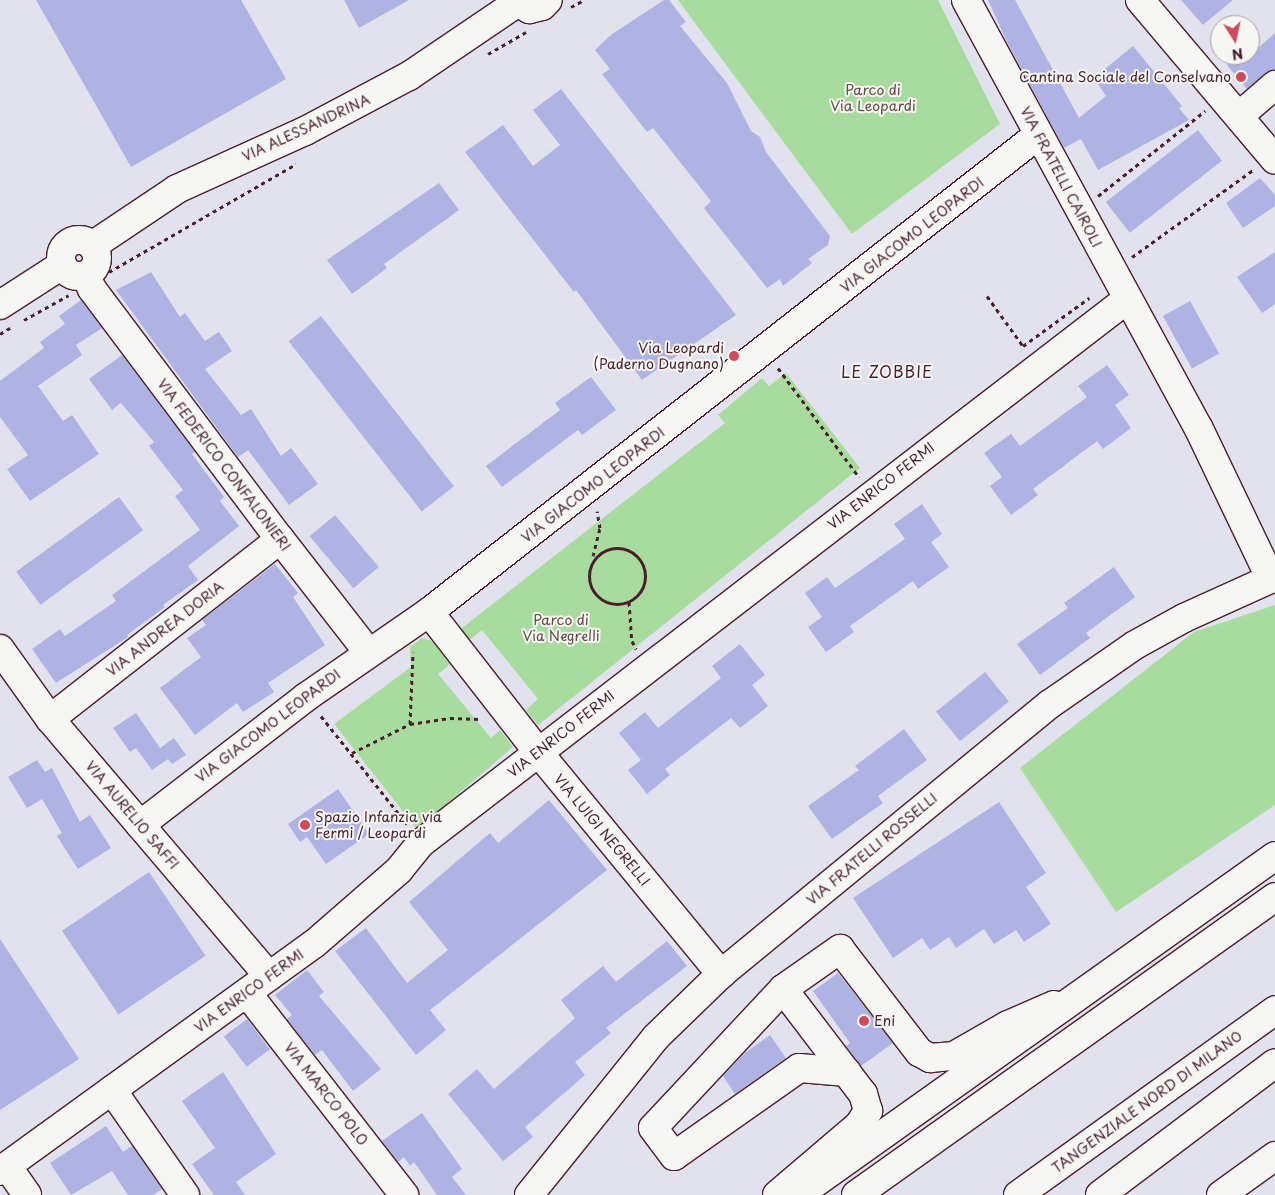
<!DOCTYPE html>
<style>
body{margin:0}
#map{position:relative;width:1275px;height:1195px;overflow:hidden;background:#e1e2ee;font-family:"Playpen Sans",sans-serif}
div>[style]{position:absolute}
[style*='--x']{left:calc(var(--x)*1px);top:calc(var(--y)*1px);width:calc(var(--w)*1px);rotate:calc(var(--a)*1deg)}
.green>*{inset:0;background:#a8dc9e}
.building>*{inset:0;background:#afb3e4;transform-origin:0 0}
.path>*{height:3px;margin-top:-1.5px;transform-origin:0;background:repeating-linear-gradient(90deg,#4a1f2b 0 4px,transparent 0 8px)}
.path>.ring{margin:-1.5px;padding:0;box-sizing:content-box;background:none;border:3px solid #4a1f2b;border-radius:50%}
.roads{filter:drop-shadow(1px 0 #4a1f2b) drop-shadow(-1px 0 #4a1f2b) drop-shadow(0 1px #4a1f2b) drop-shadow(0 -1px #4a1f2b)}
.minor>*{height:28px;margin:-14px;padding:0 14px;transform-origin:14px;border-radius:14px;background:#f6f6f2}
.minor>.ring{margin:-14px;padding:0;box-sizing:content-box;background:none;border:28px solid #f6f6f2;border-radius:50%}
.highway>*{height:28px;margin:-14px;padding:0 14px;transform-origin:14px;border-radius:14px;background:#f6f6f2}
.dots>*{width:14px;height:14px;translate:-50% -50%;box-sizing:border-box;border:2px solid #f6f6f2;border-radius:50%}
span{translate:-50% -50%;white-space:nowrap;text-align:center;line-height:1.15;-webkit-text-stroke:4px #f6f6f2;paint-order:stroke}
.poi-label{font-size:14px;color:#4a1f2b}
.right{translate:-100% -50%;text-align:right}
.left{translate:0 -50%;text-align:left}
.park-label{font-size:14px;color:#624e48}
.street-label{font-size:14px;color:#4a1f2b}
.quarter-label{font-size:16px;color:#4a1f2b;letter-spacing:1px}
.north{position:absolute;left:1210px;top:15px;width:50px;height:50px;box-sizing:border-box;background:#f6f6f2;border:1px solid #b1a0a2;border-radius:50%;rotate:170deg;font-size:14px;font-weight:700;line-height:20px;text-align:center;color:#4a1f2b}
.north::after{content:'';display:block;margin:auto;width:18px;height:22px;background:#d1495b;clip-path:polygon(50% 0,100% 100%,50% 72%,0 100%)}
</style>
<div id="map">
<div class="green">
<div style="clip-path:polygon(678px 0,938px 0,1000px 124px,852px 234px)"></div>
<div style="clip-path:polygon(786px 373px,860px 468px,538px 725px,526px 710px,538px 699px,482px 630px,467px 642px,458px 631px,725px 423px,718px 415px,762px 378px,769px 386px)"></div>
<div style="clip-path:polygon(1275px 605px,1275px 805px,1116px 912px,1020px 768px,1194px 632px)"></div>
<div style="clip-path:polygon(422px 638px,432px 641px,450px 664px,438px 674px,491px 738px,500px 730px,513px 747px,417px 829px,334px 724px,411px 667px,410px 647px)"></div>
</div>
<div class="building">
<div style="clip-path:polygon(36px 0,241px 0,286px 79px,131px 167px)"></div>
<div style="clip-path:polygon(344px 0,409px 0,359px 28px)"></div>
<div style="clip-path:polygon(664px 0,669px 0,686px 22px,680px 26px,727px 83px,751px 131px,760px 137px,766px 152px,830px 236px,828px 245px,808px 259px,812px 263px,783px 286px,780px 279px,767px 288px,704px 208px,711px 201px,653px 128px,647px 132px,602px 74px,610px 69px,595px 50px,612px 34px)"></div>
<div style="clip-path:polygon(988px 0,1015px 0,1079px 118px,1106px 96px,1094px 78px,1133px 46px,1182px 106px,1179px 108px,1189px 120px,1098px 170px,1081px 139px,1064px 148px,1007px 42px)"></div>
<div style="clip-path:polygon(1181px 0,1233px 0,1203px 25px)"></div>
<div style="clip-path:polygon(1275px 33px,1275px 70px,1265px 73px,1247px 89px,1227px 65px,1238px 55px,1250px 55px)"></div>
<div style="clip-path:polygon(561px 89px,736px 315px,642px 380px,576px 290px,574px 292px,465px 152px,503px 125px,533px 166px,560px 145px,533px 110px)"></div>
<div style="left:1198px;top:130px;width:39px;height:117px;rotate:52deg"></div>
<div style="clip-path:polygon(1260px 178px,1275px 195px,1275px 206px,1243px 228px,1226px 203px)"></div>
<div style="clip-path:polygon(439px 183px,459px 210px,384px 264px,387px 268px,352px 294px,327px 260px)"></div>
<div style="clip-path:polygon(1275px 252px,1275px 304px,1262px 313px,1237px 277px)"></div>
<div style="clip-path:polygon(151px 272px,180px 317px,185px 313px,205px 341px,219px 332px,232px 351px,205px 369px,241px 415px,251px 409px,281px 456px,291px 448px,318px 484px,289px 505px,248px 450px,238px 457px,116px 290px)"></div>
<div style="clip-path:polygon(81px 300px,102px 328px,76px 345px,82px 355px,38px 386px,63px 421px,72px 415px,99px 454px,30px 501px,7px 469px,28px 455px,0 417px,0 381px,44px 348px,40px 342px,65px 324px,59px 316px)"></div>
<div style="left:1190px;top:301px;width:60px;height:31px;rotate:61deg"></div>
<div style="left:321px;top:316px;width:216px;height:41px;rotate:52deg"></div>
<div style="clip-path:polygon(122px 355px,195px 452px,192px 454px,224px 497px,220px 501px,239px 526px,188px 566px,198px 580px,163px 605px,165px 607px,127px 635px,128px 637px,56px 683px,32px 649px,60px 629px,65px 636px,116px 601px,112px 595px,200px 530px,175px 496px,183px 490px,149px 446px,154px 442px,121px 403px,112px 410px,89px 379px)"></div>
<div style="clip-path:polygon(1107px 365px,1129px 395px,1115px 405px,1131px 428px,1103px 449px,1097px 441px,1033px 489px,1038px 495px,1011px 515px,990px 486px,1002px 477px,984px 453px,1011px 434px,1020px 446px,1087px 397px,1078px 386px)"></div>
<div style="clip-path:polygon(591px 377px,616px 410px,582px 435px,578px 430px,502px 487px,486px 466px,560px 410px,555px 403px)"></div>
<div style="left:119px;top:497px;width:41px;height:127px;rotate:54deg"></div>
<div style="clip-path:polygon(922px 504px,942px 534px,931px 542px,949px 567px,918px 589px,913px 581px,850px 626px,854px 632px,826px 652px,808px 627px,822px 617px,805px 593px,827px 577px,835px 588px,905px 539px,894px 524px)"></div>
<div style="left:335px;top:515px;width:68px;height:33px;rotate:50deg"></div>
<div style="clip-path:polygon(275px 564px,298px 593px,293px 597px,325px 645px,268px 683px,274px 692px,243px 712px,237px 703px,195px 735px,160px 688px,201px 657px,187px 638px,206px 625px,202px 620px)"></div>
<div style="clip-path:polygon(1114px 567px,1135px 597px,1086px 633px,1090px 638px,1040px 675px,1017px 644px,1068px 608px,1064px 603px)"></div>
<div style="clip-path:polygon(740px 644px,765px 675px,752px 685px,768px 706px,740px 728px,731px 718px,665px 769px,670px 775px,647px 794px,628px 770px,641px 760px,619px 733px,645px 712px,658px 728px,721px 678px,712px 666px)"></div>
<div style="left:985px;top:672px;width:38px;height:63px;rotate:51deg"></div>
<div style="clip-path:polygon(136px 713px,160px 748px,174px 738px,186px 755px,172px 764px,163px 753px,168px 759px,152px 770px,136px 748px,130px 752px,113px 728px)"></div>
<div style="clip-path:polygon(904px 729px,927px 760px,878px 796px,883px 803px,832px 839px,808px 806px,859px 770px,855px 766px)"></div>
<div style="clip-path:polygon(37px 760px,45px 772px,52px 768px,80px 822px,90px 815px,111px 848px,78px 869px,57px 836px,62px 833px,42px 799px,27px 808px,8px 777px)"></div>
<div style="clip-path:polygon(338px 789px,369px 834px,326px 864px,307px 837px,300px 842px,288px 824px)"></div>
<div style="clip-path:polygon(549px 800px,607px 870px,430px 1010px,446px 1030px,416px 1055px,335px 951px,366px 928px,407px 983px,448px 950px,409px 902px,490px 833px,498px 843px)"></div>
<div style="clip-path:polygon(999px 802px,1046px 873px,1026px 887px,1051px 924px,1024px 942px,1016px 930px,994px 944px,984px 929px,956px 948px,949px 937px,930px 950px,922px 938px,893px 958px,853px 898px)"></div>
<div style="left:149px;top:872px;width:101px;height:105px;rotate:56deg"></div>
<div style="clip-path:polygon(0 939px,79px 1059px,0 1110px)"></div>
<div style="clip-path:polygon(667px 941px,687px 966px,606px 1028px,611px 1033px,575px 1062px,585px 1075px,525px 1127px,533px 1137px,503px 1161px,448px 1094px,477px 1069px,494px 1089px,575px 1018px,561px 1000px,603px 966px,616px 982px)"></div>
<div style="clip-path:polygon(307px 970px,324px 992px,319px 996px,381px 1069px,353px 1091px,322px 1050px,315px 1055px,287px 1019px,292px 1015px,275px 995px)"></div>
<div style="clip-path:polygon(838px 973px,893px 1043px,861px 1066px,846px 1046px,850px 1043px,813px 991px)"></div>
<div style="left:247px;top:1019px;width:38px;height:29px;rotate:53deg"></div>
<div style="clip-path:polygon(770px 1035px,786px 1058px,735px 1094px,723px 1076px,745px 1053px)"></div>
<div style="clip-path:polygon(223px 1072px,276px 1154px,236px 1182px,245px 1195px,214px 1195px,192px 1164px,215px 1148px,182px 1101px)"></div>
<div style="clip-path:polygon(422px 1113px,462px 1169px,452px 1177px,466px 1195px,437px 1195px,414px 1162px,410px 1166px,404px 1157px,398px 1162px,382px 1141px)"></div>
<div style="clip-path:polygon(106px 1126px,123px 1152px,132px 1146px,162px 1189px,153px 1195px,128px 1195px,112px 1171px,71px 1195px,50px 1163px)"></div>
</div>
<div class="path">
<div style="--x:571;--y:7;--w:15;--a:-28"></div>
<div style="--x:488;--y:54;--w:44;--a:-30.1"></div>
<div style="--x:1098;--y:196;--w:137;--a:-38.5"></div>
<div style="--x:1132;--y:257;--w:149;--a:-35.7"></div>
<div style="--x:109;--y:272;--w:216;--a:-30"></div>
<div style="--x:987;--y:296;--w:62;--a:54.2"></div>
<div style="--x:1023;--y:346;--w:82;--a:-36"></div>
<div style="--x:24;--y:320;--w:51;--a:-29.1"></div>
<div style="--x:0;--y:334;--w:12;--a:-31"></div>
<div style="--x:778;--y:368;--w:136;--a:53.4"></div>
<div class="ring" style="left:589px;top:548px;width:53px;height:53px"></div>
<div style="--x:593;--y:556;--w:29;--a:-76"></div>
<div style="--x:600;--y:528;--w:17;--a:-100"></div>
<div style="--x:629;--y:602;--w:39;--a:86"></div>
<div style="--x:632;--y:641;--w:9;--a:63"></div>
<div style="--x:321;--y:716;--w:138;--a:51.5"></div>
<div style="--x:410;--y:724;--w:40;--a:-8.5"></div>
<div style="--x:450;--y:718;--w:31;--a:2"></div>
<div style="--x:352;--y:753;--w:65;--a:-26.6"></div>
<div style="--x:410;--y:724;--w:72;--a:-87.6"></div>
</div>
<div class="roads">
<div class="minor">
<div style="--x:515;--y:0;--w:17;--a:33"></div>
<div style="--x:529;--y:9;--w:13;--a:-13"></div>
<div style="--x:542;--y:6;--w:8;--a:-45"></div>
<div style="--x:966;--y:0;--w:488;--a:61.5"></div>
<div style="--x:1199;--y:429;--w:166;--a:64.4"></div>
<div style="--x:1140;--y:0;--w:209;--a:49.8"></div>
<div style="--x:1239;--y:116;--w:48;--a:-40.7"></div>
<div class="ring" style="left:61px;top:240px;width:8px;height:8px"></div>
<div style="--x:92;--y:246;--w:102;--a:-33.8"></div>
<div style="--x:177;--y:189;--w:141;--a:-24.4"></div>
<div style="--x:305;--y:131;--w:118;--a:-27.9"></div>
<div style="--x:409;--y:76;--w:130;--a:-34.1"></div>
<div style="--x:85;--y:275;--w:16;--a:63"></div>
<div style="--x:92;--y:289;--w:313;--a:53.1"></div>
<div style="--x:280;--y:539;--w:143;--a:52.1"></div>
<div style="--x:0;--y:305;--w:74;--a:-32.8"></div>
<div style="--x:429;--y:612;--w:177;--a:52.1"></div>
<div style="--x:538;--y:752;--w:288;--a:50.5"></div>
<div style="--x:0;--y:649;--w:86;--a:54.5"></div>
<div style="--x:50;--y:719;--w:338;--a:49.6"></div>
<div style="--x:50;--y:719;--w:292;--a:-38"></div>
<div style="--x:140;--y:825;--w:210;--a:-37.6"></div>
<div style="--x:306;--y:697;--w:150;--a:-34.6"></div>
<div style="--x:429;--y:612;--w:774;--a:-38.07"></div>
<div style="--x:783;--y:989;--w:190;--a:133.1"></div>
<div style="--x:653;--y:1128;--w:35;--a:53"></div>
<div style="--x:674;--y:1156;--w:153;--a:-35.1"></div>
<div style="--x:799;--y:1068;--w:48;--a:4.8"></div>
<div style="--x:247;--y:993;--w:256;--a:52.1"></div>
<div style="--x:112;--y:1090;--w:128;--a:55.2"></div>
<div style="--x:7;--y:1166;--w:35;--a:55"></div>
<div style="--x:0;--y:1171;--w:387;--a:-35.9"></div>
<div style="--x:314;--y:944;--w:113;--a:-41"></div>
<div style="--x:399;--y:870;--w:35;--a:-51"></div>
<div style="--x:421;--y:843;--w:890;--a:-37.6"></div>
<div style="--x:529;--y:1195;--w:203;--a:-51.2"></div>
<div style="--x:656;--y:1037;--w:91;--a:-44.1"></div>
<div style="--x:721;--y:974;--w:426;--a:-39.4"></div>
<div style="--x:1050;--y:704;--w:103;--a:-34.8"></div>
<div style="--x:1135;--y:645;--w:56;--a:-28.9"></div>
<div style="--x:1184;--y:618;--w:100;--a:-24.3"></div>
<div style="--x:777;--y:1195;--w:108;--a:-40.5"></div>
<div style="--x:859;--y:1125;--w:17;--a:-57"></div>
<div style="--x:868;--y:1111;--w:18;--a:-106"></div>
<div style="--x:863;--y:1094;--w:132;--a:-127.3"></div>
<div style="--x:783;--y:989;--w:70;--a:-35.1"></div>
<div style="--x:840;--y:949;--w:130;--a:52.5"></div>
<div style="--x:919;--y:1052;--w:13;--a:29"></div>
<div style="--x:930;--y:1058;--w:24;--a:-5"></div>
<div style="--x:954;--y:1056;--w:62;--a:-29.9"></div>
<div style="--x:1008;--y:1025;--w:50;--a:-23.5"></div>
<div style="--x:1221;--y:1195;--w:67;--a:-35.8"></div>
</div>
<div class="highway">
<div style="--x:798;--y:1195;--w:585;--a:-35.4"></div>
<div style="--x:856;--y:1195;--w:514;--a:-35.42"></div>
<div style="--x:1018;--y:1195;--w:317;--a:-35.7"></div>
<div style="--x:1100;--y:1195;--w:219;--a:-37"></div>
</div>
</div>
<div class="dots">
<div style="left:1241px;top:77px;background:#d1495b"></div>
<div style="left:734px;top:356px;background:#d1495b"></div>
<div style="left:305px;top:825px;background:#d1495b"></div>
<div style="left:864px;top:1021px;background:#d1495b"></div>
</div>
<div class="poi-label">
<span class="right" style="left:1231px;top:77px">Cantina Sociale del Conselvano</span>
<span class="right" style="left:724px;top:356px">Via Leopardi<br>(Paderno Dugnano)</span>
<span class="left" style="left:315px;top:825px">Spazio Infanzia via<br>Fermi / Leopardi</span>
<span class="left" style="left:874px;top:1021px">Eni</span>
</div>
<div class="park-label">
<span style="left:873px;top:98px">Parco di<br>Via Leopardi</span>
<span style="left:561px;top:628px">Parco di<br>Via Negrelli</span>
</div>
<div class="street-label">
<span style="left:306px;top:128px;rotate:-25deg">VIA ALESSANDRINA</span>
<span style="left:1061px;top:177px;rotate:62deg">VIA FRATELLI CAIROLI</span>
<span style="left:912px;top:235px;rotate:-38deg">VIA GIACOMO LEOPARDI</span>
<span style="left:224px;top:465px;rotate:53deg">VIA FEDERICO CONFALONIERI</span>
<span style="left:593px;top:485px;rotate:-38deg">VIA GIACOMO LEOPARDI</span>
<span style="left:881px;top:486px;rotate:-38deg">VIA ENRICO FERMI</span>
<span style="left:165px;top:629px;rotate:-38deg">VIA ANDREA DORIA</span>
<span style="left:268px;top:726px;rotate:-37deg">VIA GIACOMO LEOPARDI</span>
<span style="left:561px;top:734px;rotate:-38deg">VIA ENRICO FERMI</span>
<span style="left:132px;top:815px;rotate:50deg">VIA AURELIO SAFFI</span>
<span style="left:602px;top:830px;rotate:50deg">VIA LUIGI NEGRELLI</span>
<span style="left:872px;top:849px;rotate:-40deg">VIA FRATELLI ROSSELLI</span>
<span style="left:249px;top:991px;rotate:-36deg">VIA ENRICO FERMI</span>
<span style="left:326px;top:1094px;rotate:52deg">VIA MARCO POLO</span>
<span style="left:1147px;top:1102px;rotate:-36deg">TANGENZIALE NORD DI MILANO</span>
</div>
<div class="quarter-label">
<span style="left:887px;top:371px">LE ZOBBIE</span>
</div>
<div class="north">N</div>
</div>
